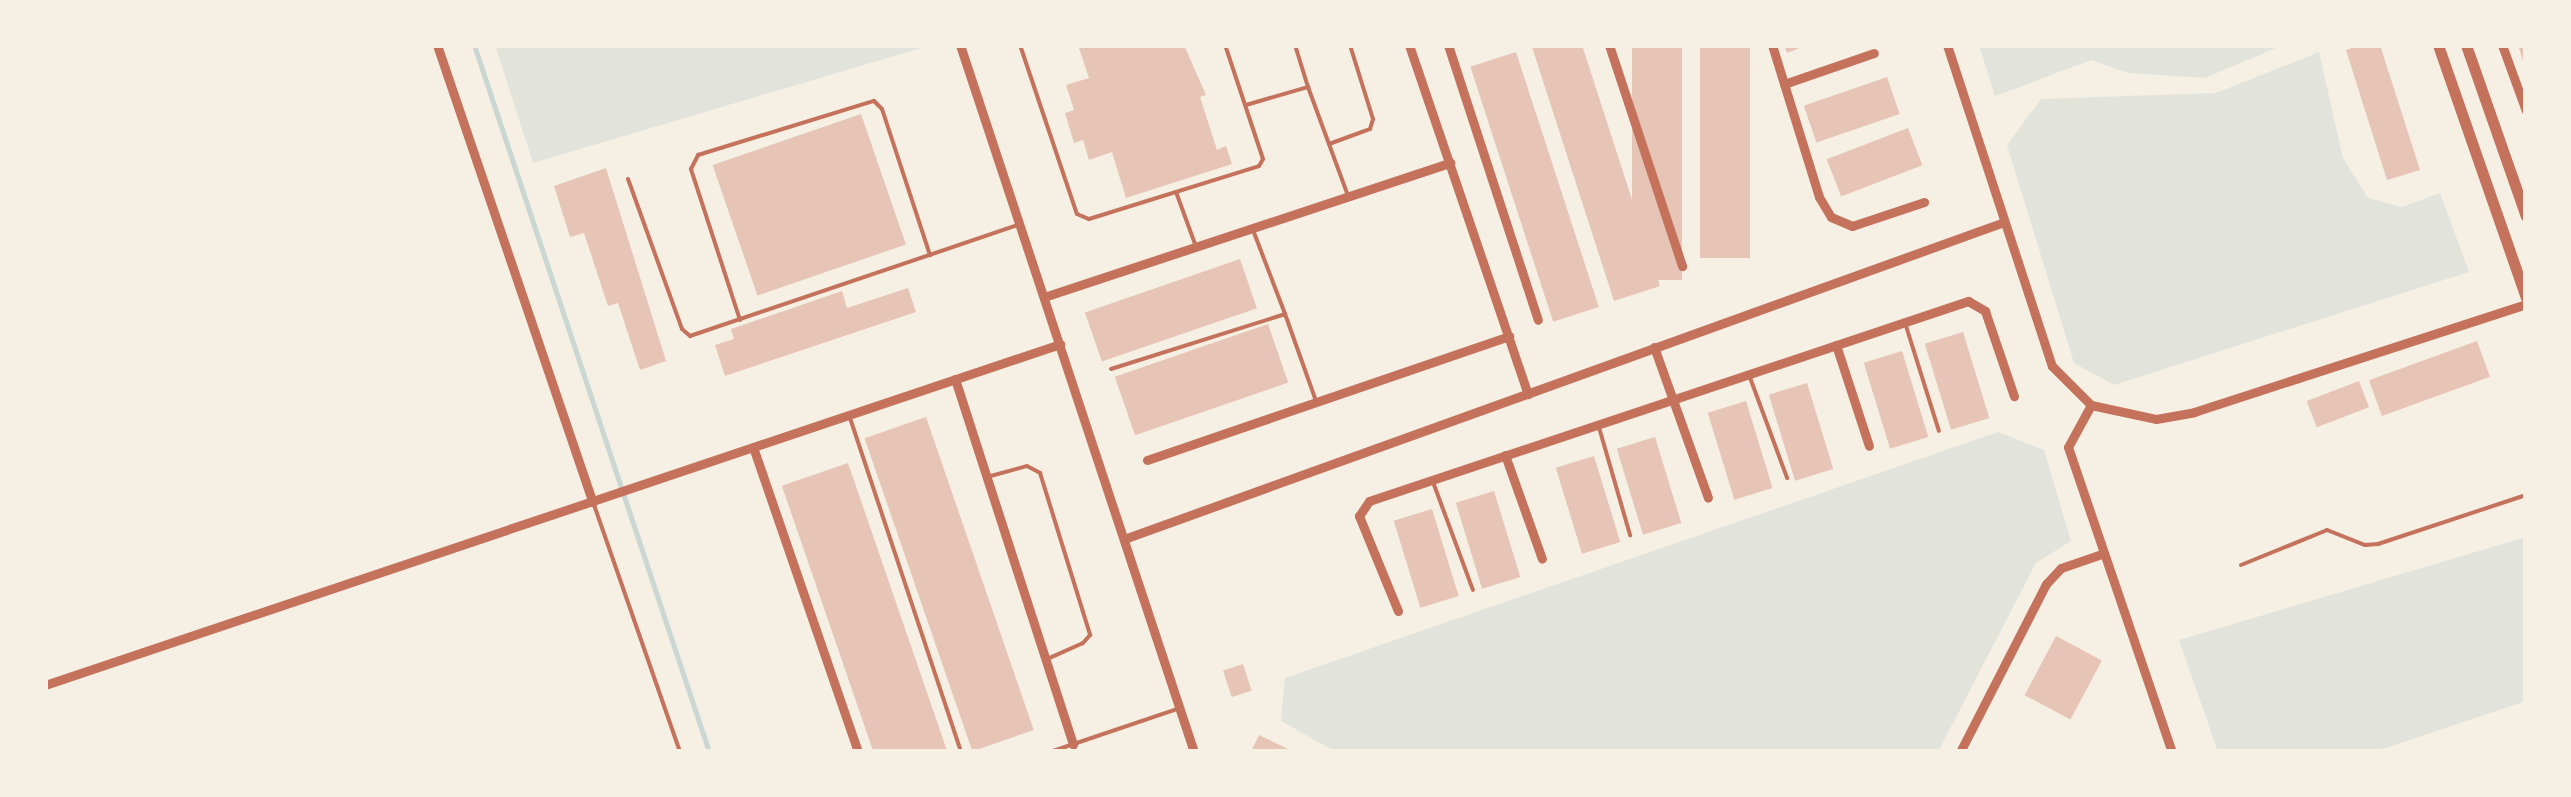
<!DOCTYPE html>
<style>
body{margin:0}
#map{position:relative;width:2571px;height:797px;overflow:hidden;background:#f6efe4;font-family:"Fira Sans",sans-serif}
div>[style]{position:absolute}
[style*='--x']{left:calc(var(--x)*1px);top:calc(var(--y)*1px);width:calc(var(--w)*1px);rotate:calc(var(--a)*1deg)}
.green>*{inset:0;background:#e2e4dc}
.stream>*{height:5px;margin:-2.5px;padding:0 2.5px;transform-origin:2.5px;border-radius:2.5px;background:#c9d6d2}
.building>*{inset:0;background:#e6c5b7;transform-origin:0 0}
.service>*{height:4px;margin:-2px;padding:0 2px;transform-origin:2px;border-radius:2px;background:#c5725c}
.minor>*{height:9px;margin:-4.5px;padding:0 4.5px;transform-origin:4.5px;border-radius:4.5px;background:#c5725c}
.tertiary>*{height:11px;margin:-5.5px;padding:0 5.5px;transform-origin:5.5px;border-radius:5.5px;background:#c5725c}
span{translate:-50% -50%;white-space:nowrap;text-align:center;line-height:1.15;-webkit-text-stroke:8px #f6efe4;paint-order:stroke}
.frame{position:absolute;inset:0;border:48px solid #f6efe4;pointer-events:none}
</style>
<div id="map">
<div class="green">
<div style="clip-path:polygon(495px 45px,920px 45px,921px 48px,533px 163px)"></div>
<div style="clip-path:polygon(1979px 45px,2283px 45px,2205px 78px,2128px 73px,2091px 60px,1995px 96px)"></div>
<div style="clip-path:polygon(2319px 52px,2343px 158px,2368px 198px,2402px 207px,2440px 193px,2469px 272px,2114px 385px,2074px 363px,2007px 145px,2041px 99px,2216px 93px)"></div>
<div style="clip-path:polygon(1998px 432px,2044px 450px,2071px 541px,2036px 563px,1938px 752px,1336px 752px,1281px 721px,1285px 678px)"></div>
<div style="clip-path:polygon(2526px 537px,2526px 701px,2374px 752px,2218px 752px,2179px 640px)"></div>
</div>
<div class="stream">
<div style="--x:474;--y:45;--w:745;--a:71.61"></div>
</div>
<div class="building">
<div style="clip-path:polygon(1078px 45px,1184px 45px,1206px 95px,1200px 97px,1217px 150px,1226px 146px,1232px 164px,1126px 198px,1112px 152px,1089px 160px,1083px 140px,1074px 143px,1065px 113px,1074px 110px,1066px 85px,1089px 78px)"></div>
<div style="clip-path:polygon(1537px 45px,1582px 45px,1660px 286px,1614px 301px,1532px 47px)"></div>
<div style="left:1632px;top:45px;width:50px;height:235px"></div>
<div style="left:1700px;top:45px;width:50px;height:213px"></div>
<div style="clip-path:polygon(1784px 45px,1807px 45px,1787px 53px)"></div>
<div style="clip-path:polygon(2360px 45px,2380px 45px,2420px 170px,2387px 180px,2346px 50px)"></div>
<div style="clip-path:polygon(2518px 45px,2526px 45px,2526px 67px,2525px 67px)"></div>
<div style="left:1516px;top:52px;width:268px;height:48px;rotate:72deg"></div>
<div style="left:1887px;top:77px;width:39px;height:88px;rotate:71deg"></div>
<div style="left:861px;top:114px;width:138px;height:157px;rotate:71deg"></div>
<div style="left:1908px;top:128px;width:40px;height:87px;rotate:69deg"></div>
<div style="clip-path:polygon(606px 168px,666px 361px,640px 370px,618px 303px,608px 306px,584px 233px,570px 237px,554px 186px)"></div>
<div style="left:1240px;top:259px;width:52px;height:164px;rotate:71deg"></div>
<div style="clip-path:polygon(908px 288px,916px 312px,725px 376px,715px 345px,734px 339px,731px 329px,842px 291px,847px 308px)"></div>
<div style="left:1268px;top:324px;width:62px;height:162px;rotate:71deg"></div>
<div style="left:1963px;top:332px;width:90px;height:40px;rotate:73deg"></div>
<div style="left:2477px;top:341px;width:38px;height:115px;rotate:70deg"></div>
<div style="left:1902px;top:351px;width:90px;height:40px;rotate:73deg"></div>
<div style="left:2359px;top:381px;width:28px;height:56px;rotate:69deg"></div>
<div style="left:1807px;top:383px;width:90px;height:40px;rotate:73deg"></div>
<div style="left:1746px;top:401px;width:91px;height:40px;rotate:73deg"></div>
<div style="left:926px;top:417px;width:331px;height:65px;rotate:71deg"></div>
<div style="left:1655px;top:437px;width:90px;height:40px;rotate:73deg"></div>
<div style="left:1594px;top:456px;width:90px;height:40px;rotate:73deg"></div>
<div style="left:848px;top:463px;width:305px;height:70px;rotate:71deg"></div>
<div style="left:1494px;top:491px;width:90px;height:40px;rotate:73deg"></div>
<div style="left:1432px;top:509px;width:91px;height:40px;rotate:73deg"></div>
<div style="left:2056px;top:636px;width:52px;height:67px;rotate:28deg"></div>
<div style="left:1243px;top:664px;width:28px;height:21px;rotate:72deg"></div>
<div style="clip-path:polygon(1259px 735px,1294px 752px,1251px 752px)"></div>
</div>
<div class="service">
<div style="--x:1020;--y:45;--w:178;--a:71.4"></div>
<div style="--x:1077;--y:214;--w:13;--a:23"></div>
<div style="--x:1089;--y:219;--w:178;--a:-17.3"></div>
<div style="--x:1259;--y:166;--w:8;--a:-60"></div>
<div style="--x:1263;--y:159;--w:120;--a:-108.4"></div>
<div style="--x:1308;--y:87;--w:116;--a:69.8"></div>
<div style="--x:1246;--y:105;--w:65;--a:-16.2"></div>
<div style="--x:1308;--y:87;--w:44;--a:-107.2"></div>
<div style="--x:1329;--y:144;--w:44;--a:-20.1"></div>
<div style="--x:1370;--y:129;--w:10;--a:-73"></div>
<div style="--x:1373;--y:119;--w:77;--a:-107.3"></div>
<div style="--x:628;--y:179;--w:159;--a:70.2"></div>
<div style="--x:682;--y:329;--w:11;--a:41"></div>
<div style="--x:690;--y:336;--w:348;--a:-18.7"></div>
<div style="--x:1176;--y:192;--w:55;--a:69.9"></div>
<div style="--x:1253;--y:230;--w:90;--a:69.1"></div>
<div style="--x:740;--y:320;--w:159;--a:-108"></div>
<div style="--x:691;--y:169;--w:16;--a:-63"></div>
<div style="--x:698;--y:155;--w:184;--a:-17.1"></div>
<div style="--x:874;--y:101;--w:11;--a:45"></div>
<div style="--x:882;--y:109;--w:154;--a:71.8"></div>
<div style="--x:1906;--y:326;--w:110;--a:72.6"></div>
<div style="--x:1111;--y:369;--w:182;--a:-17.5"></div>
<div style="--x:1285;--y:314;--w:92;--a:70.4"></div>
<div style="--x:1749;--y:375;--w:110;--a:69.7"></div>
<div style="--x:849;--y:415;--w:355;--a:71.6"></div>
<div style="--x:1598;--y:424;--w:116;--a:73.9"></div>
<div style="--x:987;--y:477;--w:41;--a:-15.4"></div>
<div style="--x:1027;--y:466;--w:15;--a:28"></div>
<div style="--x:1040;--y:473;--w:170;--a:72.8"></div>
<div style="--x:1090;--y:635;--w:11;--a:131"></div>
<div style="--x:1083;--y:643;--w:37;--a:156"></div>
<div style="--x:1433;--y:482;--w:115;--a:69.7"></div>
<div style="--x:593;--y:502;--w:265;--a:70.8"></div>
<div style="--x:2241;--y:565;--w:93;--a:-22.1"></div>
<div style="--x:2327;--y:530;--w:41;--a:21.5"></div>
<div style="--x:2365;--y:545;--w:13;--a:-4"></div>
<div style="--x:2378;--y:544;--w:156;--a:-18.3"></div>
<div style="--x:1050;--y:752;--w:137;--a:-18.7"></div>
</div>
<div class="minor">
<div style="--x:437;--y:45;--w:483;--a:71.2"></div>
<div style="--x:960;--y:45;--w:745;--a:71.69"></div>
<div style="--x:1409;--y:45;--w:369;--a:71.2"></div>
<div style="--x:1448;--y:45;--w:289;--a:71.9"></div>
<div style="--x:1609;--y:45;--w:233;--a:71.7"></div>
<div style="--x:1772;--y:45;--w:159;--a:72.8"></div>
<div style="--x:1819;--y:197;--w:23;--a:59"></div>
<div style="--x:1831;--y:217;--w:23;--a:23"></div>
<div style="--x:1852;--y:226;--w:76;--a:-18.4"></div>
<div style="--x:1947;--y:45;--w:338;--a:71.9"></div>
<div style="--x:2052;--y:366;--w:55;--a:45"></div>
<div style="--x:2091;--y:405;--w:66;--a:12.2"></div>
<div style="--x:2156;--y:419;--w:39;--a:-10"></div>
<div style="--x:2194;--y:412;--w:349;--a:-18"></div>
<div style="--x:2502;--y:45;--w:70;--a:70"></div>
<div style="--x:1784;--y:84;--w:95;--a:-19"></div>
<div style="--x:1044;--y:297;--w:428;--a:-18.3"></div>
<div style="--x:1836;--y:345;--w:106;--a:71.9"></div>
<div style="--x:1654;--y:347;--w:160;--a:70.3"></div>
<div style="--x:955;--y:379;--w:384;--a:72.1"></div>
<div style="--x:2091;--y:405;--w:48;--a:118.7"></div>
<div style="--x:2068;--y:447;--w:322;--a:71.2"></div>
<div style="--x:753;--y:447;--w:323;--a:71"></div>
<div style="--x:1505;--y:455;--w:110;--a:70.4"></div>
<div style="--x:1147;--y:460;--w:383;--a:-18.9"></div>
<div style="--x:1124;--y:539;--w:935;--a:-19.81"></div>
<div style="--x:1398;--y:611;--w:103;--a:-112.3"></div>
<div style="--x:1359;--y:516;--w:18;--a:-56"></div>
<div style="--x:1369;--y:501;--w:632;--a:-18.46"></div>
<div style="--x:1968;--y:301;--w:20;--a:30"></div>
<div style="--x:1985;--y:311;--w:90;--a:71.2"></div>
<div style="--x:45;--y:685;--w:1071;--a:-18.57"></div>
<div style="--x:1960;--y:752;--w:189;--a:-62.9"></div>
<div style="--x:2046;--y:584;--w:22;--a:-47"></div>
<div style="--x:2061;--y:568;--w:43;--a:-18.9"></div>
</div>
<div class="tertiary">
<div style="--x:2438;--y:45;--w:268;--a:70.8"></div>
<div style="--x:2466;--y:45;--w:181;--a:70.7"></div>
</div>
<div class="frame"></div>
</div>
